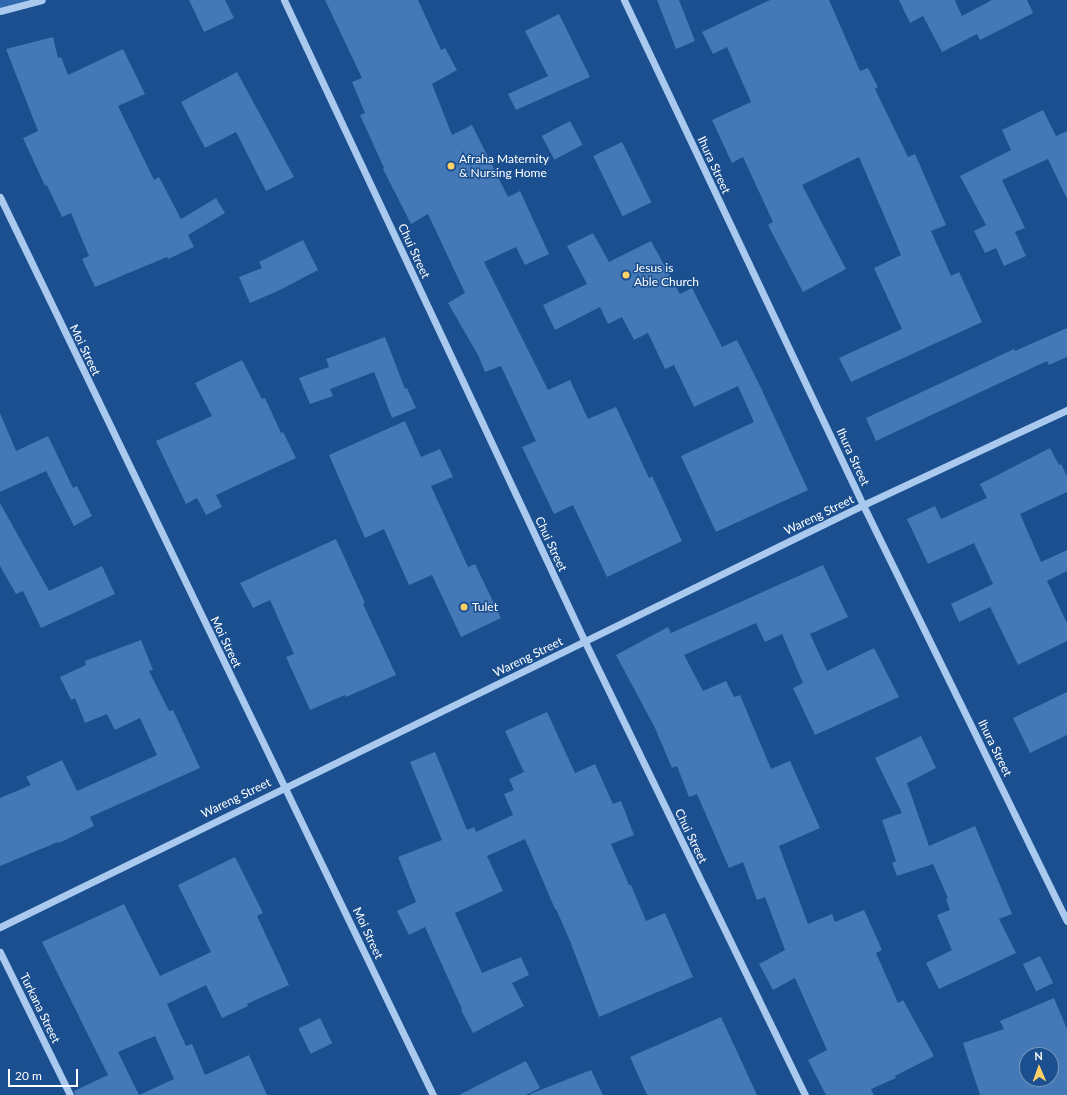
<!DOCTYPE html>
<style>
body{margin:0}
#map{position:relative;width:1067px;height:1095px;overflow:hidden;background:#1b4f8f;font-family:Lato,sans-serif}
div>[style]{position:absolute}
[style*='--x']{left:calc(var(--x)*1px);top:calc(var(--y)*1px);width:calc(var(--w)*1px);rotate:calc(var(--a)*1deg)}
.green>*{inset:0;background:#2e69ad}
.building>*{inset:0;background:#4478b7;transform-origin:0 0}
.minor>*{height:7px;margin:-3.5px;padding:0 3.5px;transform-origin:3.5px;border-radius:3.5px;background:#a9c9ee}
.dots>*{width:11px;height:11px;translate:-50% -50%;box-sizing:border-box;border:2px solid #1b4f8f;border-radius:50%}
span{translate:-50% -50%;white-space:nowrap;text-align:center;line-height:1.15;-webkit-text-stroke:3px #1b4f8f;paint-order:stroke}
.poi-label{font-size:12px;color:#fff}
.left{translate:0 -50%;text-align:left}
.street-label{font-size:12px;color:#fff}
.north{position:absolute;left:1019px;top:1047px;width:40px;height:40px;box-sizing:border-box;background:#1b4f8f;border:1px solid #7695bc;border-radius:50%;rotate:358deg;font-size:11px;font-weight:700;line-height:16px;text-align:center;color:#fff}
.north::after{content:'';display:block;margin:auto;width:14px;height:18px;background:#ffd166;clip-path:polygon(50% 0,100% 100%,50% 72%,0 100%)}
.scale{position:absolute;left:8px;top:1069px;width:70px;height:18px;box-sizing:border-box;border:2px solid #fff;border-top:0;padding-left:5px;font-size:12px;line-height:14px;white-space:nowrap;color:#fff;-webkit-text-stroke:3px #1b4f8f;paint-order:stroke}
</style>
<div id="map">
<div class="green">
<div style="clip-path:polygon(0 0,48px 0,0 13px)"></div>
</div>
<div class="building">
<div style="clip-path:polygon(189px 0,225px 0,234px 18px,204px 32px)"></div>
<div style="clip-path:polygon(325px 0,418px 0,441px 50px,445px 48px,457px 70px,432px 84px,452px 135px,472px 125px,508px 197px,520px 191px,549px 254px,525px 265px,516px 247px,484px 262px,548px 390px,570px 380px,588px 419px,616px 407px,649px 478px,652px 476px,682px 541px,607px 577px,573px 505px,554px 514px,522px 447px,536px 441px,501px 366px,485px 372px,478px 355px,448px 303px,465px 293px,428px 214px,411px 224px,383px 169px,384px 168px,360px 115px,365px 113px,352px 82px,362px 78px)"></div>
<div style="clip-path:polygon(657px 0,679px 0,695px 41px,676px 49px)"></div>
<div style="clip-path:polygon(770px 0,829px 0,860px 71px,868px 68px,878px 87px,875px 89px,908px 157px,915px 154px,946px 225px,931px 231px,951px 276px,959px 272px,982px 322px,851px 382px,839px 358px,902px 329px,874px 268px,901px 255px,859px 157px,802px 185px,846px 269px,803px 292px,768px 225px,773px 222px,743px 157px,732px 163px,712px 120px,751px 102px,727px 47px,713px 54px,702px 32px)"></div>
<div style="clip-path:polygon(899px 0,956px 0,955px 1px,962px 16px,992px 0,1027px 0,1033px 13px,980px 40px,977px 34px,942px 52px,923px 16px,910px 23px)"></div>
<div style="clip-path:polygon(559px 14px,590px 77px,516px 110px,508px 94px,548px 76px,525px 31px)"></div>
<div style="clip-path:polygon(53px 37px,58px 58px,61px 57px,68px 75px,123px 49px,145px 94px,118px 106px,154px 180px,159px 177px,181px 219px,216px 198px,225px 213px,188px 235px,194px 247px,168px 259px,167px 257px,95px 287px,82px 259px,89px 256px,71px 213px,62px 217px,47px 185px,45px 186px,23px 138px,38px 131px,6px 49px)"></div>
<div style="clip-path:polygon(237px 72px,294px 177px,266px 191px,236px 132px,205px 148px,181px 102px)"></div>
<div style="clip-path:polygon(1043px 110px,1056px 136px,1067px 131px,1067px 199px,1048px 159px,1002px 180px,1025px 228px,1015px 232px,1026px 256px,1004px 266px,996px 248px,985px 253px,974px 231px,986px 225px,960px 176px,1011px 150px,1002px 130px)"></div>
<div style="left:570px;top:121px;width:27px;height:32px;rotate:62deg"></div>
<div style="left:622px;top:142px;width:67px;height:32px;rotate:64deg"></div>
<div style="clip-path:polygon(593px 233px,609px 262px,651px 241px,680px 294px,692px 288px,722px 347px,737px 340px,761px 388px,808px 490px,716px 532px,681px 456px,754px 422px,738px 386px,694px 407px,674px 365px,665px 369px,648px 333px,634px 340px,622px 317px,608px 324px,600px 307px,555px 330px,543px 305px,587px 284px,567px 246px)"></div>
<div style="clip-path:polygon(303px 240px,318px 270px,280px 290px,250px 303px,239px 277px,262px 268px,259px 262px)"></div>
<div style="clip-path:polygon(1067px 328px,1067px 357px,1049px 365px,1047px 361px,876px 441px,866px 418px,1014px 349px,1015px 351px)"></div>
<div style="clip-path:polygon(385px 337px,405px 389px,407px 388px,416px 408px,392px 418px,374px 372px,330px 389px,333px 396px,310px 404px,299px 378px,329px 367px,326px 359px)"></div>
<div style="clip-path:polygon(242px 360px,262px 399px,265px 398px,281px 433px,283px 432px,296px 458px,216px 495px,222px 507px,206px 515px,197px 498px,186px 504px,156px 441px,212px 416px,195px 383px)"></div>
<div style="clip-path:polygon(0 413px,16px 451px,48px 436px,73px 488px,77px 486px,92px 516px,74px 526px,46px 471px,0 492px)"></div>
<div style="clip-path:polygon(405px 421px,421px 457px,440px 449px,453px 477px,431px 486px,468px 567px,475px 564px,501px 618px,461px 637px,432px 575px,409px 585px,384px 529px,365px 538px,329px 455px)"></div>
<div style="clip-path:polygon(1050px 448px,1059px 465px,1061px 464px,1067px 476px,1067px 492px,1020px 514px,1041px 562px,1067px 550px,1067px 571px,1047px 581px,1067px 623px,1067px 641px,1018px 665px,990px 607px,959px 622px,951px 604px,993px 584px,974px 543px,928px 564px,907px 519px,935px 506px,941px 519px,987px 498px,980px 484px)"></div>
<div style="clip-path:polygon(0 503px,49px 591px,102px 566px,115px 594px,41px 628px,23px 591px,16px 594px,0 566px)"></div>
<div style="clip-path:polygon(336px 539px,365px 603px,363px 604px,396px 675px,346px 697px,345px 695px,310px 710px,286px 657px,294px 654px,270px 600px,253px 608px,240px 583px)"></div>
<div style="clip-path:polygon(823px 565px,848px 617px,810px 634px,827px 671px,874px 648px,899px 697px,815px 735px,793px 688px,803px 683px,782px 634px,765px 642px,756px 623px,684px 655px,703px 691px,726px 681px,734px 697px,740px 695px,771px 769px,790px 761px,820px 828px,779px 846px,808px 924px,832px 914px,835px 922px,864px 910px,882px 950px,876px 953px,898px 1003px,903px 1000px,934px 1056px,895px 1076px,896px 1078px,871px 1089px,874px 1095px,826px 1095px,808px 1060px,827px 1050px,795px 978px,773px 990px,759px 964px,785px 950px,765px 897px,757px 900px,743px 862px,729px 868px,697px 794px,689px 797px,677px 766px,672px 768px,655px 728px,616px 655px,668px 627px,671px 633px)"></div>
<div style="clip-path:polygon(141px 640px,153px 670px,149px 671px,169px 711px,173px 710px,200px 768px,90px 817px,94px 826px,59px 843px,58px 842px,0 866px,0 798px,31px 785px,26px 777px,62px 760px,77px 791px,157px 755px,140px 718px,115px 730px,107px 714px,85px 723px,75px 698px,71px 700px,60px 677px,86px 665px,85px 661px)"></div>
<div style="clip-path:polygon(1067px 692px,1067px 735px,1030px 753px,1013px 718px)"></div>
<div style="clip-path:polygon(547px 712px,575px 773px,595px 764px,613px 804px,621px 801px,634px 835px,611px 844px,629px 885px,631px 885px,646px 921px,665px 913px,693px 977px,599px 1017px,570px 941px,556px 909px,555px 909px,525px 839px,487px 856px,503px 891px,455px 913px,482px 973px,521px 957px,529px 975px,512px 983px,524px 1006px,473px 1033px,461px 1010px,462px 1009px,425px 927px,409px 935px,397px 911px,416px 902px,398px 857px,442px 840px,410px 762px,435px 752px,467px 830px,474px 827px,476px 832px,513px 815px,504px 794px,514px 790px,509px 779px,524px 772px,505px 731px)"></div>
<div style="clip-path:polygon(921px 736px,936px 768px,907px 783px,929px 846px,975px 826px,1012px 914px,999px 919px,1016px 953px,939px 989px,926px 963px,952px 950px,937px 915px,950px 910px,946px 899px,948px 898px,933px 864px,897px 876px,892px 863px,896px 861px,882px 820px,902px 813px,875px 758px)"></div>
<div style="clip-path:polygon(235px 857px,263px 913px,257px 916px,289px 985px,247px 1004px,248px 1006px,222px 1018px,206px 985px,167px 1004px,186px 1046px,192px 1044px,205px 1075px,249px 1055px,267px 1095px,139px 1095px,174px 1079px,155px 1036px,118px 1052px,139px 1095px,75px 1095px,74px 1091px,108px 1075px,42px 942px,124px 904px,160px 976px,211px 952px,178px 885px)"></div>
<div style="left:1040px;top:956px;width:30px;height:19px;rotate:64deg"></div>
<div style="clip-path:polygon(evenodd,1054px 998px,1067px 1029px,1067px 1095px,980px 1095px,963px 1043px,1004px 1029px,1000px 1021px,1054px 998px,1027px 1055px,1051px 1055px,1051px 1079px,1027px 1079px,1027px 1055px)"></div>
<div style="clip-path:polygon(721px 1017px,757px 1095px,647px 1095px,630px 1057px)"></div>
<div style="left:320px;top:1018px;width:28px;height:24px;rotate:64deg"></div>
<div style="clip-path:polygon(526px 1061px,540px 1088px,526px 1095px,459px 1095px)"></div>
<div style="clip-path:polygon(591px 1070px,603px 1095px,531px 1095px,530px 1094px)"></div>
</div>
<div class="minor">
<div style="--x:284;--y:0;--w:709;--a:64.88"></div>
<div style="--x:585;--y:642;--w:504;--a:64.1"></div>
<div style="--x:624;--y:0;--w:559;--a:64.67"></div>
<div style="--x:863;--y:505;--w:463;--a:63.9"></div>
<div style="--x:0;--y:11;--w:43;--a:-14.7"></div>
<div style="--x:0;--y:197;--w:997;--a:64.26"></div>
<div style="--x:0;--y:927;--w:961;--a:-26.06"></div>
<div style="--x:863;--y:505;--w:225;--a:-25"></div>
<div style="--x:0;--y:952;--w:159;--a:63.9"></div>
</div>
<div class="dots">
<div style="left:451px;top:166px;background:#ffd166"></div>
<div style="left:626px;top:275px;background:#ffd166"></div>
<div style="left:464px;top:607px;background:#ffd166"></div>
</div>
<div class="poi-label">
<span class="left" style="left:459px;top:166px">Afraha Maternity<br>&amp; Nursing Home</span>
<span class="left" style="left:634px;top:275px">Jesus is<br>Able Church</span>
<span class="left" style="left:472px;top:607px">Tulet</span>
</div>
<div class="street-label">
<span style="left:714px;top:165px;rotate:65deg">Ihura Street</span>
<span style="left:414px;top:251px;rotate:65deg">Chui Street</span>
<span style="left:85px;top:350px;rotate:64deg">Moi Street</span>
<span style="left:853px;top:457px;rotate:65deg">Ihura Street</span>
<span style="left:819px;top:515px;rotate:-26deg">Wareng Street</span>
<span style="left:551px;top:544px;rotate:65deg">Chui Street</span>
<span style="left:226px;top:642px;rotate:64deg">Moi Street</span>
<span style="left:528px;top:657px;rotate:-26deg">Wareng Street</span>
<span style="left:995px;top:748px;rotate:64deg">Ihura Street</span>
<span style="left:236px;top:798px;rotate:-26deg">Wareng Street</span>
<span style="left:691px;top:836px;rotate:64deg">Chui Street</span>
<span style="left:368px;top:933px;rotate:65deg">Moi Street</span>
<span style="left:40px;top:1008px;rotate:64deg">Turkana Street</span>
</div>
<div class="north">N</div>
<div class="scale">20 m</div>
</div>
